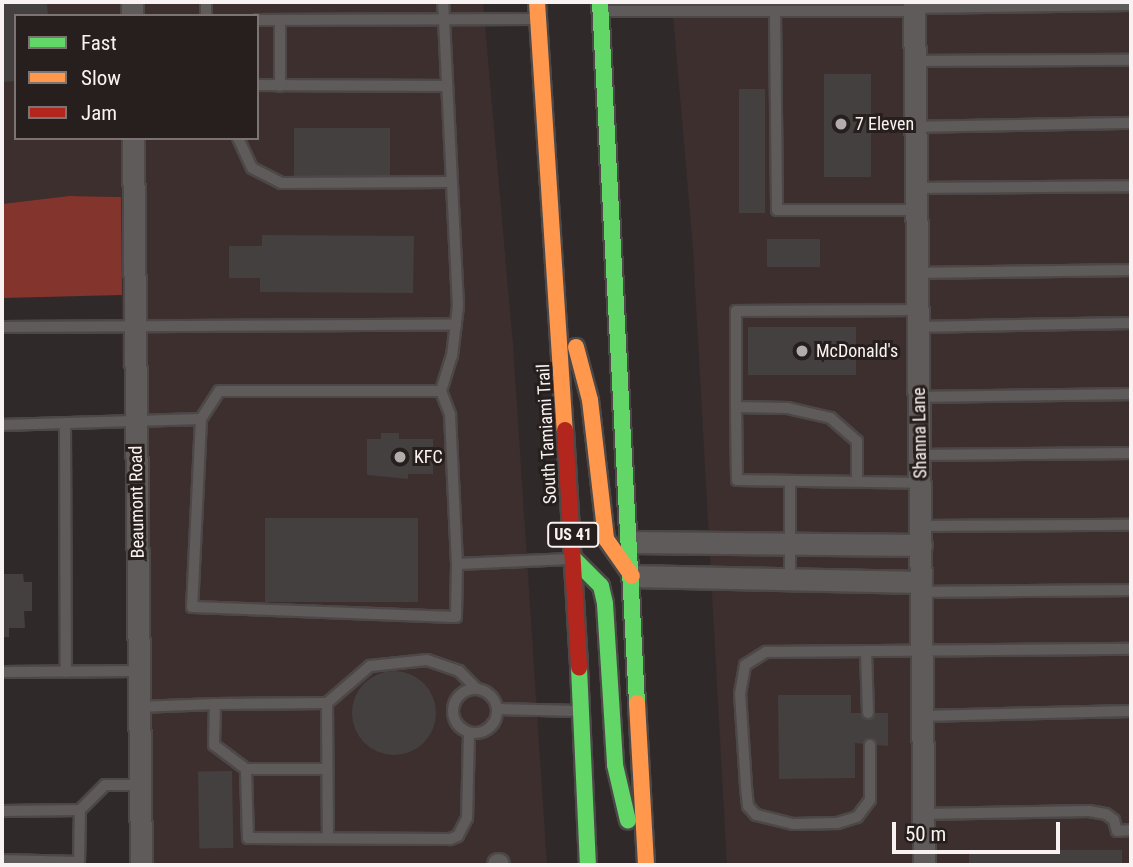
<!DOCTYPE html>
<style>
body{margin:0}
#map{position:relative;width:1133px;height:867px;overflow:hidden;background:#2f2a29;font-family:"Roboto Condensed",sans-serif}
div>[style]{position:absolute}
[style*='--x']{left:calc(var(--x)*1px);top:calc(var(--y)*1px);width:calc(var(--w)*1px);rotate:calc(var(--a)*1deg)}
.built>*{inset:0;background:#3d2f2d}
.forest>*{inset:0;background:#83342c}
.building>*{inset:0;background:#44403f;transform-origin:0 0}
.round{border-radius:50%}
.roads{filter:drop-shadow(2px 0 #4c4848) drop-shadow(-2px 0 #4c4848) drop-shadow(0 2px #4c4848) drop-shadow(0 -2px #4c4848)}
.lane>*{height:10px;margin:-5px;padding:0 5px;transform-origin:5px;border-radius:5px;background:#5f5b5a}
.lane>.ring{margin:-5px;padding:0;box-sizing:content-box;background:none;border:10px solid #5f5b5a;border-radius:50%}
.street>*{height:21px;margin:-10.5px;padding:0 10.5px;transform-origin:10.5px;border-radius:10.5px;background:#5f5b5a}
.fast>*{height:16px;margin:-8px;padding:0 8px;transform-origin:8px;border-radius:8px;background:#63d668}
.slow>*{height:16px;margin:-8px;padding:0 8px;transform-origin:8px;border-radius:8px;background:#ff974d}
.jam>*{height:16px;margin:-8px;padding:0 8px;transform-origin:8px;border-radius:8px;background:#b3261e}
.dots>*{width:19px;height:19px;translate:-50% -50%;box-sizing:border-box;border:4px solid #271f1d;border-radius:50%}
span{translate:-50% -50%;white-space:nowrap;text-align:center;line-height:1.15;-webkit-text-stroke:6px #271f1d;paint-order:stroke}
.shield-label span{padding:2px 5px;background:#271f1d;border:2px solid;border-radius:5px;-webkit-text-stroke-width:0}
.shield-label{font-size:16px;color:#f8f3f2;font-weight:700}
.poi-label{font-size:18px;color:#f8f3f2}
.left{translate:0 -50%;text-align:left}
.street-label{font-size:18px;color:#f8f3f2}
.frame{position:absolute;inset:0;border:4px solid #f8f3f2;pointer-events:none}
.legend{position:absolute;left:14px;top:14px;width:245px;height:126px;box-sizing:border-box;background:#271f1d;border:2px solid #7b7472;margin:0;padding:9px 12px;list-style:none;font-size:21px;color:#f8f3f2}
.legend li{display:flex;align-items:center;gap:14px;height:35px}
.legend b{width:35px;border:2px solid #7b7472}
.scale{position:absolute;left:892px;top:822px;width:168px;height:32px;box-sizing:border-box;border:4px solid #f8f3f2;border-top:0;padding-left:9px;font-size:21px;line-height:24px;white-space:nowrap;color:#f8f3f2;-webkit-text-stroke:5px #271f1d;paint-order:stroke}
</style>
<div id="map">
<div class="built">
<div style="clip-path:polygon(evenodd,2px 2px,483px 2px,513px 345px,547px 865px,153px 865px,146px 370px,122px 368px,121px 197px,69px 196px,2px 204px,2px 2px,16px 16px,257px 16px,257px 138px,16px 138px,16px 16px)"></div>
<div style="clip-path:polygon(672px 2px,1131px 2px,1131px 865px,727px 865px,693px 249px)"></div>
</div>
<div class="forest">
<div style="clip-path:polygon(69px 196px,121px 197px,122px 295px,2px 298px,2px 204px)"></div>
</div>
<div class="building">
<div style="clip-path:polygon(2px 2px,47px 2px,48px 16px,16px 16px,16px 81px,2px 82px)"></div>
<div style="left:824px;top:74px;width:47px;height:103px"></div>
<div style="left:739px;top:89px;width:26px;height:124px"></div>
<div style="left:294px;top:128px;width:96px;height:49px"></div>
<div style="clip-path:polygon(262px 235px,414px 236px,413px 293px,260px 292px,260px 278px,229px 278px,229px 246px,262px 246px)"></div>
<div style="left:767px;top:239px;width:53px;height:28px"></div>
<div style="left:748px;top:327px;width:108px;height:48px"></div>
<div style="clip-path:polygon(381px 433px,399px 433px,399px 439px,433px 439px,433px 474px,408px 474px,408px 479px,367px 475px,367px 439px,381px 439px)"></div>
<div style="left:265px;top:518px;width:153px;height:84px"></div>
<div style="clip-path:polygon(2px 574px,23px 574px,24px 582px,32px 582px,32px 611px,24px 611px,25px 628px,9px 628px,9px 637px,2px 637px)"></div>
<div class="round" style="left:352px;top:671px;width:84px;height:84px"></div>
<div style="clip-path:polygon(778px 695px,851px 695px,851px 713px,888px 713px,888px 746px,855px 743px,855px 778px,779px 779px)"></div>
<div style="left:232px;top:771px;width:77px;height:34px;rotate:89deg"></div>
<div style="left:1122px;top:850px;width:15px;height:153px;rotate:90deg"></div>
</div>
<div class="roads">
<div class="lane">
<div style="--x:206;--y:2;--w:14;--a:90"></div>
<div style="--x:914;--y:8;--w:217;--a:-0.8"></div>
<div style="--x:606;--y:11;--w:308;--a:0"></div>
<div style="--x:775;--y:13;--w:197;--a:89.4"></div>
<div style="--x:777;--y:210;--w:140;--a:0"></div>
<div style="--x:257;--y:20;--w:277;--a:-0.2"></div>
<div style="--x:914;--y:61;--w:217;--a:-0.3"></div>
<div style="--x:257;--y:85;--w:190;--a:0.3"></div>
<div style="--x:280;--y:86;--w:66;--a:-90"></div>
<div style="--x:915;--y:127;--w:216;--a:-1.1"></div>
<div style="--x:238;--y:138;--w:33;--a:65"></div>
<div style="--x:252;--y:168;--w:33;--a:27"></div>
<div style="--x:281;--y:183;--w:168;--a:-0.3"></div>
<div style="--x:917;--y:188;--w:214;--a:-0.5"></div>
<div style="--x:918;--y:273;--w:213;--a:-0.8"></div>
<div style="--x:2;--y:327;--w:454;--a:-0.3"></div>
<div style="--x:918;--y:327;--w:213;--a:-1.1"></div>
<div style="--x:441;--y:391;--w:37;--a:-73"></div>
<div style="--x:452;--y:356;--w:50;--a:-83.2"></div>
<div style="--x:458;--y:306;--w:304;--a:-92.8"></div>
<div style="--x:919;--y:397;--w:212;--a:-0.8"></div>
<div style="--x:736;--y:407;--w:73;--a:89.2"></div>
<div style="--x:737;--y:480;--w:183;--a:0.9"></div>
<div style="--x:201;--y:419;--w:188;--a:92.7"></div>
<div style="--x:192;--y:607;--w:264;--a:2.2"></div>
<div style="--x:456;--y:617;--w:53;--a:-88.9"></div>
<div style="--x:65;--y:424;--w:248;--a:89.8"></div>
<div style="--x:2;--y:425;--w:199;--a:-1.7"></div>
<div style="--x:201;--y:419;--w:33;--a:-57"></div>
<div style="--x:219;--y:391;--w:222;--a:0"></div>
<div style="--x:441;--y:391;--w:26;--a:69"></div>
<div style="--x:450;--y:415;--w:149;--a:87.3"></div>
<div style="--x:457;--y:564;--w:114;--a:-2.5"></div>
<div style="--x:920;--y:455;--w:211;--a:-0.5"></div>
<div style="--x:857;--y:482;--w:41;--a:-90"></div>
<div style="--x:857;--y:441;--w:35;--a:-139"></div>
<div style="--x:831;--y:418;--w:44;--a:-166.9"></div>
<div style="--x:788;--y:408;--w:52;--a:-178.9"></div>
<div style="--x:736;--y:407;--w:96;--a:-90"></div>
<div style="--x:736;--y:311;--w:182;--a:-0.3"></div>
<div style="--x:921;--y:526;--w:210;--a:-0.3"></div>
<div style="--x:790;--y:580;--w:99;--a:-90"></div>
<div style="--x:921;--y:592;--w:210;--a:-0.5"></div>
<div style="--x:866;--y:652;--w:61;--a:88.1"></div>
<div style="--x:2;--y:672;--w:137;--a:-0.4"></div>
<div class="ring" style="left:453px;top:689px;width:34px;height:34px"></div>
<div style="--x:327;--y:703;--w:135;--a:89.6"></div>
<div style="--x:139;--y:707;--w:76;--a:-2.3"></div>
<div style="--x:497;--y:709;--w:81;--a:1.4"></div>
<div style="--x:923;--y:716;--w:208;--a:-1.4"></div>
<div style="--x:469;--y:733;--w:85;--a:91.3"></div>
<div style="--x:467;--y:818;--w:20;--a:117"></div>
<div style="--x:458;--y:836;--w:9;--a:159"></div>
<div style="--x:450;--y:839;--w:202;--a:-179.7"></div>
<div style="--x:248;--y:838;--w:69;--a:-91.7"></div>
<div style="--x:246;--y:769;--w:40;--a:-143"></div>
<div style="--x:214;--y:745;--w:41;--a:-88.6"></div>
<div style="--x:215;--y:704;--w:112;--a:-0.5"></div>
<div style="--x:327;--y:703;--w:57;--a:-40.7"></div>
<div style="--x:370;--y:666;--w:57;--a:-6"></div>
<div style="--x:427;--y:660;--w:34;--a:19"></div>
<div style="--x:459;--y:671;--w:25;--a:45"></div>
<div style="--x:870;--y:745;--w:55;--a:90"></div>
<div style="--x:870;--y:800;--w:21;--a:127"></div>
<div style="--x:857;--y:817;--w:21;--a:163"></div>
<div style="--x:837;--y:823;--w:44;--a:178.7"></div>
<div style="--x:793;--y:824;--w:38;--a:-166"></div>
<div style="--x:756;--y:815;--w:12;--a:-132"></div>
<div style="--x:748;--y:806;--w:20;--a:-96"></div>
<div style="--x:746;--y:786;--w:92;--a:-93.7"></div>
<div style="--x:740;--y:694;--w:29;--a:-80"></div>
<div style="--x:745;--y:665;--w:25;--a:-32"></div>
<div style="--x:766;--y:652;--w:365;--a:-0.5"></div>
<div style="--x:246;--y:769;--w:81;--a:0"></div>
<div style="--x:2;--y:811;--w:78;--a:-0.7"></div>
<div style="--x:80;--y:810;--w:35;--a:-45"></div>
<div style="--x:105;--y:785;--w:35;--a:0"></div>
<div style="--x:923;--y:814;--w:166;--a:-1"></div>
<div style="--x:1089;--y:811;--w:17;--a:10"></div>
<div style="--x:1106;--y:814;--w:10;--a:37"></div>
<div style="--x:1114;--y:820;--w:11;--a:75"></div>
<div style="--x:1117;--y:831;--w:14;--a:-4"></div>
<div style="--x:2;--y:860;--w:77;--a:1.5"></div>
<div style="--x:79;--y:865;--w:55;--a:-89"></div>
</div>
<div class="street">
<div style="--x:132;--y:2;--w:14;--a:90"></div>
<div style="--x:914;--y:2;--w:863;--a:89.34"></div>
<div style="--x:133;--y:138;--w:727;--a:89.37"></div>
<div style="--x:631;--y:542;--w:290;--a:0.6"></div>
<div style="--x:632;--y:576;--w:289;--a:1.2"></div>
<div style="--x:498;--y:864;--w:1;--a:90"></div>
</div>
<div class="fast">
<div style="--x:600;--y:2;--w:702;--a:86.98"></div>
<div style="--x:574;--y:559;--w:38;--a:45"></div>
<div style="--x:601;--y:586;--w:18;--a:77"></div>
<div style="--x:605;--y:604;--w:161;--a:86.4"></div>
<div style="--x:615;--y:765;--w:57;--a:76.9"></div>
<div style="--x:579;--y:668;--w:197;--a:87.4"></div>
</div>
<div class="slow">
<div style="--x:537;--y:2;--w:429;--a:86.3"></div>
<div style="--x:576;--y:347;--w:55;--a:75.2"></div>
<div style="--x:590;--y:400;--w:140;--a:83.4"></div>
<div style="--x:606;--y:539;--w:45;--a:54.9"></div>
<div style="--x:637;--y:703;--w:162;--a:86.8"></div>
</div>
<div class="jam">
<div style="--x:565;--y:430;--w:238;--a:86.6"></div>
</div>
</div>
<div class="dots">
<div style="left:841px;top:124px;background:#b2adac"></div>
<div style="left:802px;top:351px;background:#b2adac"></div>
<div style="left:400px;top:457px;background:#b2adac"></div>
</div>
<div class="shield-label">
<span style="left:573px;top:535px">US 41</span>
</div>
<div class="poi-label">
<span class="left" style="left:855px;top:124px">7 Eleven</span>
<span class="left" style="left:816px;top:351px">McDonald's</span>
<span class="left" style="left:414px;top:457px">KFC</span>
</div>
<div class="street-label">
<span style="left:920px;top:433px;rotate:-91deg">Shanna Lane</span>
<span style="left:547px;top:434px;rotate:-93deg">South Tamiami Trail</span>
<span style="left:137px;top:502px;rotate:-91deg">Beaumont Road</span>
</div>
<div class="frame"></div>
<ul class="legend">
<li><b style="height:9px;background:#63d668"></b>Fast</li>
<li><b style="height:9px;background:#ff974d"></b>Slow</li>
<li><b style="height:9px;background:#b3261e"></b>Jam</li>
</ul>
<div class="scale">50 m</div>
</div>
